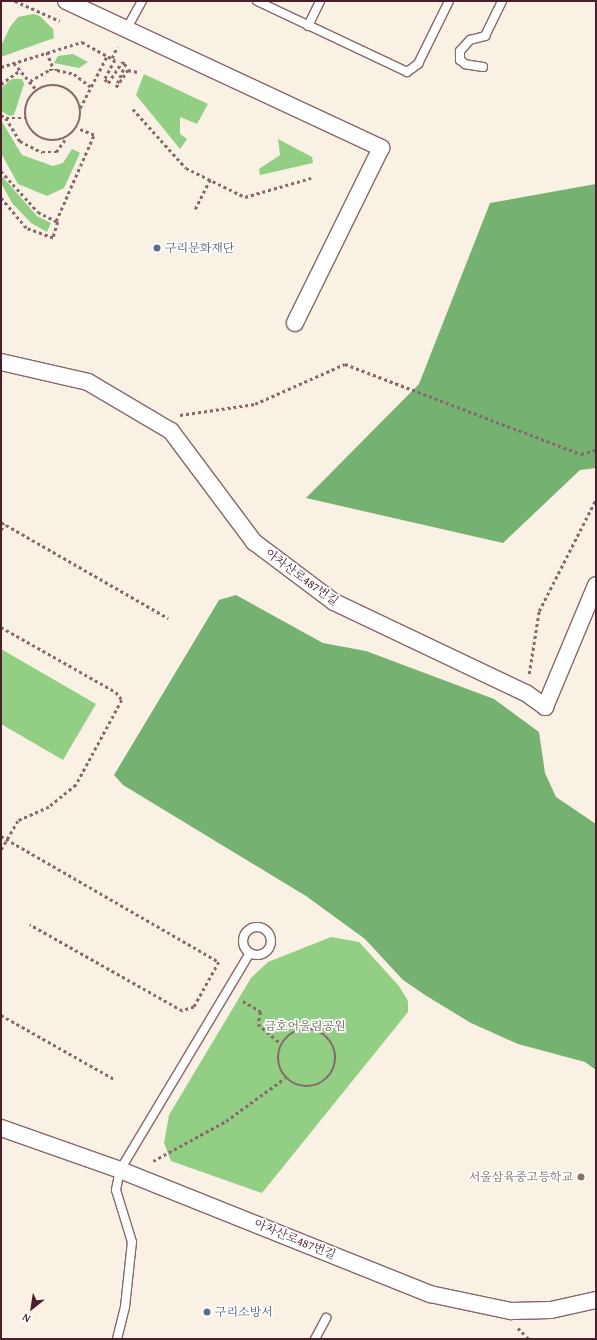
<!DOCTYPE html>
<meta charset="utf-8">
<style>
body{margin:0}
#map{position:relative;width:597px;height:1340px;overflow:hidden;background:#f9f1e3;font-family:"Gentium Book Plus","Noto Serif KR",serif}
div>[style]{position:absolute}
[style*='--x']{left:calc(var(--x)*1px);top:calc(var(--y)*1px);width:calc(var(--w)*1px);rotate:calc(var(--a)*1deg)}
.green>*{inset:0;background:#92cf84}
.forest>*{inset:0;background:#75b272}
.path>*{height:2.5px;margin-top:-1.25px;transform-origin:0;background:repeating-linear-gradient(90deg,#87686b 0 3px,transparent 0 6px)}
.path>.ring{margin:-1.25px;padding:0;box-sizing:content-box;background:none;border:2.5px solid #87686b;border-radius:50%}
.roads{filter:drop-shadow(1px 0 #87686b) drop-shadow(-1px 0 #87686b) drop-shadow(0 1px #87686b) drop-shadow(0 -1px #87686b)}
.lane>*{height:8px;margin:-4px;padding:0 4px;transform-origin:4px;border-radius:4px;background:#fff}
.lane>.ring{margin:-4px;padding:0;box-sizing:content-box;background:none;border:8px solid #fff;border-radius:50%}
.street>*{height:16px;margin:-8px;padding:0 8px;transform-origin:8px;border-radius:8px;background:#fff}
.dots>*{width:11px;height:11px;translate:-50% -50%;box-sizing:border-box;border:2px solid #fff;border-radius:50%}
span{translate:-50% -50%;white-space:nowrap;text-align:center;line-height:1.15;-webkit-text-stroke:3.5px #fff;paint-order:stroke}
.service-label{font-size:12px;color:#4e5e75}
.left{translate:0 -50%;text-align:left}
.street-label{font-size:12px;color:#4a1f2b}
.park-label{font-size:12px;color:#635d4a}
.education-label{font-size:12px;color:#785e54}
.right{translate:-100% -50%;text-align:right}
.frame{position:absolute;inset:0;border:2px solid #4a1f2b;pointer-events:none}
.north{position:absolute;left:12px;top:1288px;width:40px;height:40px;-webkit-text-stroke:3px #fff;paint-order:stroke;rotate:210deg;font-size:11px;font-weight:700;line-height:16px;text-align:center;color:#4a1f2b}
.north::after{content:'';display:block;margin:auto;width:14px;height:18px;background:#4a1f2b;clip-path:polygon(50% 0,100% 100%,50% 72%,0 100%)}
</style>
<div id="map">
<div class="green">
<div style="clip-path:polygon(33px 14px,40px 16px,53px 29px,54px 38px,1px 57px,1px 46px,10px 27px,18px 17px)"></div>
<div style="clip-path:polygon(73px 54px,88px 62px,79px 68px,54px 63px,58px 56px)"></div>
<div style="clip-path:polygon(144px 74px,208px 104px,197px 124px,180px 117px,180px 134px,187px 139px,180px 149px,136px 95px)"></div>
<div style="clip-path:polygon(12px 79px,22px 79px,24px 84px,14px 115px,10px 116px,1px 111px,1px 88px)"></div>
<div style="clip-path:polygon(1px 120px,22px 155px,53px 166px,63px 163px,72px 149px,80px 153px,64px 188px,47px 196px,18px 184px,1px 153px)"></div>
<div style="clip-path:polygon(278px 139px,312px 157px,313px 163px,260px 175px,259px 169px,280px 155px)"></div>
<div style="clip-path:polygon(1px 175px,37px 216px,51px 223px,47px 232px,31px 223px,12px 203px,1px 183px)"></div>
<div style="clip-path:polygon(1px 649px,96px 704px,63px 760px,1px 724px)"></div>
<div style="clip-path:polygon(331px 937px,359px 942px,399px 986px,408px 1001px,408px 1012px,262px 1193px,171px 1161px,164px 1143px,169px 1115px,251px 978px,268px 962px)"></div>
</div>
<div class="forest">
<div style="clip-path:polygon(596px 184px,596px 468px,580px 470px,503px 543px,306px 498px,419px 384px,490px 203px)"></div>
<div style="clip-path:polygon(236px 595px,323px 643px,366px 651px,494px 699px,539px 732px,545px 773px,556px 797px,596px 824px,596px 1070px,585px 1062px,518px 1044px,471px 1023px,425px 995px,403px 980px,365px 939px,306px 896px,123px 785px,114px 775px,219px 600px)"></div>
</div>
<div class="path">
<div style="--x:15;--y:1;--w:49;--a:24"></div>
<div style="--x:47;--y:52;--w:19;--a:69"></div>
<div style="--x:112;--y:58;--w:12;--a:-66"></div>
<div style="--x:14;--y:63;--w:35;--a:50"></div>
<div style="--x:1;--y:67;--w:85;--a:-17.2"></div>
<div style="--x:82;--y:42;--w:38;--a:29"></div>
<div style="--x:115;--y:60;--w:21;--a:118"></div>
<div style="--x:105;--y:79;--w:5;--a:53"></div>
<div style="--x:108;--y:83;--w:25;--a:-56"></div>
<div style="--x:122;--y:62;--w:4;--a:27"></div>
<div style="--x:126;--y:64;--w:25;--a:113"></div>
<div style="--x:116;--y:87;--w:21;--a:-55"></div>
<div style="--x:128;--y:70;--w:10;--a:11"></div>
<div style="--x:30;--y:81;--w:22;--a:-30"></div>
<div style="--x:49;--y:70;--w:8;--a:0"></div>
<div style="--x:57;--y:70;--w:17;--a:13"></div>
<div style="--x:74;--y:74;--w:21;--a:37"></div>
<div style="--x:1;--y:84;--w:24;--a:-36"></div>
<div class="ring" style="left:25px;top:85px;width:53.5px;height:53.5px"></div>
<div style="--x:80;--y:108;--w:59;--a:-62.6"></div>
<div style="--x:133;--y:109;--w:79;--a:48.1"></div>
<div style="--x:186;--y:168;--w:66;--a:26.2"></div>
<div style="--x:245;--y:197;--w:69;--a:-16.1"></div>
<div style="--x:1;--y:115;--w:6;--a:31"></div>
<div style="--x:6;--y:118;--w:19;--a:0"></div>
<div style="--x:6;--y:118;--w:27;--a:59"></div>
<div style="--x:20;--y:141;--w:25;--a:27"></div>
<div style="--x:42;--y:152;--w:14;--a:0"></div>
<div style="--x:56;--y:152;--w:17;--a:-54"></div>
<div style="--x:1;--y:171;--w:55;--a:47.9"></div>
<div style="--x:38;--y:212;--w:22;--a:27"></div>
<div style="--x:58;--y:222;--w:17;--a:107"></div>
<div style="--x:53;--y:238;--w:29;--a:-160"></div>
<div style="--x:26;--y:228;--w:39;--a:-130"></div>
<div style="--x:195;--y:209;--w:33;--a:-63"></div>
<div style="--x:56;--y:221;--w:94;--a:-66.2"></div>
<div style="--x:94;--y:135;--w:18;--a:-158"></div>
<div style="--x:180;--y:415;--w:76;--a:-8.3"></div>
<div style="--x:255;--y:404;--w:98;--a:-24"></div>
<div style="--x:345;--y:364;--w:253;--a:20.9"></div>
<div style="--x:581;--y:454;--w:16;--a:-15"></div>
<div style="--x:1;--y:522;--w:193;--a:29.9"></div>
<div style="--x:1;--y:530;--w:7;--a:-63"></div>
<div style="--x:1;--y:627;--w:132;--a:29.5"></div>
<div style="--x:116;--y:692;--w:10;--a:53"></div>
<div style="--x:122;--y:700;--w:97;--a:118.4"></div>
<div style="--x:76;--y:785;--w:35;--a:141"></div>
<div style="--x:49;--y:807;--w:34;--a:156"></div>
<div style="--x:18;--y:821;--w:34;--a:120"></div>
<div style="--x:529;--y:674;--w:64;--a:-81"></div>
<div style="--x:539;--y:611;--w:126;--a:-63"></div>
<div style="--x:1;--y:836;--w:252;--a:30"></div>
<div style="--x:219;--y:962;--w:51;--a:119.1"></div>
<div style="--x:194;--y:1007;--w:13;--a:162"></div>
<div style="--x:182;--y:1011;--w:175;--a:-150.5"></div>
<div style="--x:243;--y:1001;--w:21;--a:31"></div>
<div style="--x:261;--y:1012;--w:12;--a:104"></div>
<div style="--x:258;--y:1024;--w:30;--a:41"></div>
<div style="--x:1;--y:1015;--w:130;--a:29.5"></div>
<div class="ring" style="left:278px;top:1029px;width:55.5px;height:55.5px"></div>
<div style="--x:153;--y:1161;--w:83;--a:-28.7"></div>
<div style="--x:226;--y:1121;--w:73;--a:-36.1"></div>
<div style="--x:518;--y:1328;--w:16;--a:45"></div>
</div>
<div class="roads">
<div class="lane">
<div style="--x:257;--y:1;--w:166;--a:25.3"></div>
<div style="--x:407;--y:72;--w:14;--a:-36"></div>
<div style="--x:418;--y:64;--w:70;--a:-63.8"></div>
<div style="--x:308;--y:26;--w:28;--a:-64"></div>
<div style="--x:127;--y:28;--w:31;--a:-61"></div>
<div style="--x:483;--y:67;--w:18;--a:-171"></div>
<div style="--x:465;--y:64;--w:6;--a:-141"></div>
<div style="--x:460;--y:60;--w:9;--a:-90"></div>
<div style="--x:460;--y:51;--w:15;--a:-48"></div>
<div style="--x:470;--y:40;--w:16;--a:-15"></div>
<div style="--x:485;--y:36;--w:39;--a:-64"></div>
<div class="ring" style="left:243px;top:927px;width:20px;height:20px"></div>
<div style="--x:117;--y:1339;--w:33;--a:-76"></div>
<div style="--x:125;--y:1307;--w:65;--a:-83.9"></div>
<div style="--x:132;--y:1242;--w:54;--a:-107.1"></div>
<div style="--x:116;--y:1190;--w:20;--a:-79"></div>
<div style="--x:120;--y:1170;--w:253;--a:-59.1"></div>
<div style="--x:315;--y:1339;--w:24;--a:-62"></div>
</div>
<div class="street">
<div style="--x:66;--y:1;--w:348;--a:25"></div>
<div style="--x:381;--y:148;--w:195;--a:116.2"></div>
<div style="--x:1;--y:362;--w:89;--a:12.9"></div>
<div style="--x:88;--y:382;--w:96;--a:30.6"></div>
<div style="--x:171;--y:431;--w:139;--a:53.2"></div>
<div style="--x:254;--y:542;--w:100;--a:36.9"></div>
<div style="--x:334;--y:602;--w:212;--a:25.4"></div>
<div style="--x:526;--y:693;--w:24;--a:36"></div>
<div style="--x:545;--y:707;--w:132;--a:-67.3"></div>
<div style="--x:1;--y:1128;--w:126;--a:19.4"></div>
<div style="--x:120;--y:1170;--w:334;--a:21.8"></div>
<div style="--x:430;--y:1294;--w:83;--a:11.9"></div>
<div style="--x:511;--y:1311;--w:40;--a:-1.4"></div>
<div style="--x:551;--y:1310;--w:46;--a:-12.5"></div>
</div>
</div>
<div class="dots">
<div style="left:157px;top:248px;background:#5c6f8a"></div>
<div style="left:581px;top:1177px;background:#8d6e63"></div>
<div style="left:207px;top:1312px;background:#5c6f8a"></div>
</div>
<div class="service-label">
<span class="left" style="left:165px;top:248px">구리문화재단</span>
<span class="left" style="left:215px;top:1312px">구리소방서</span>
</div>
<div class="street-label">
<span style="left:302px;top:577px;rotate:36deg">아차산로487번길</span>
<span style="left:295px;top:1239px;rotate:22deg">아차산로487번길</span>
</div>
<div class="park-label">
<span style="left:305px;top:1026px">금호어울림공원</span>
</div>
<div class="education-label">
<span class="right" style="left:573px;top:1177px">서울삼육중고등학교</span>
</div>
<div class="frame"></div>
<div class="north">N</div>
</div>
